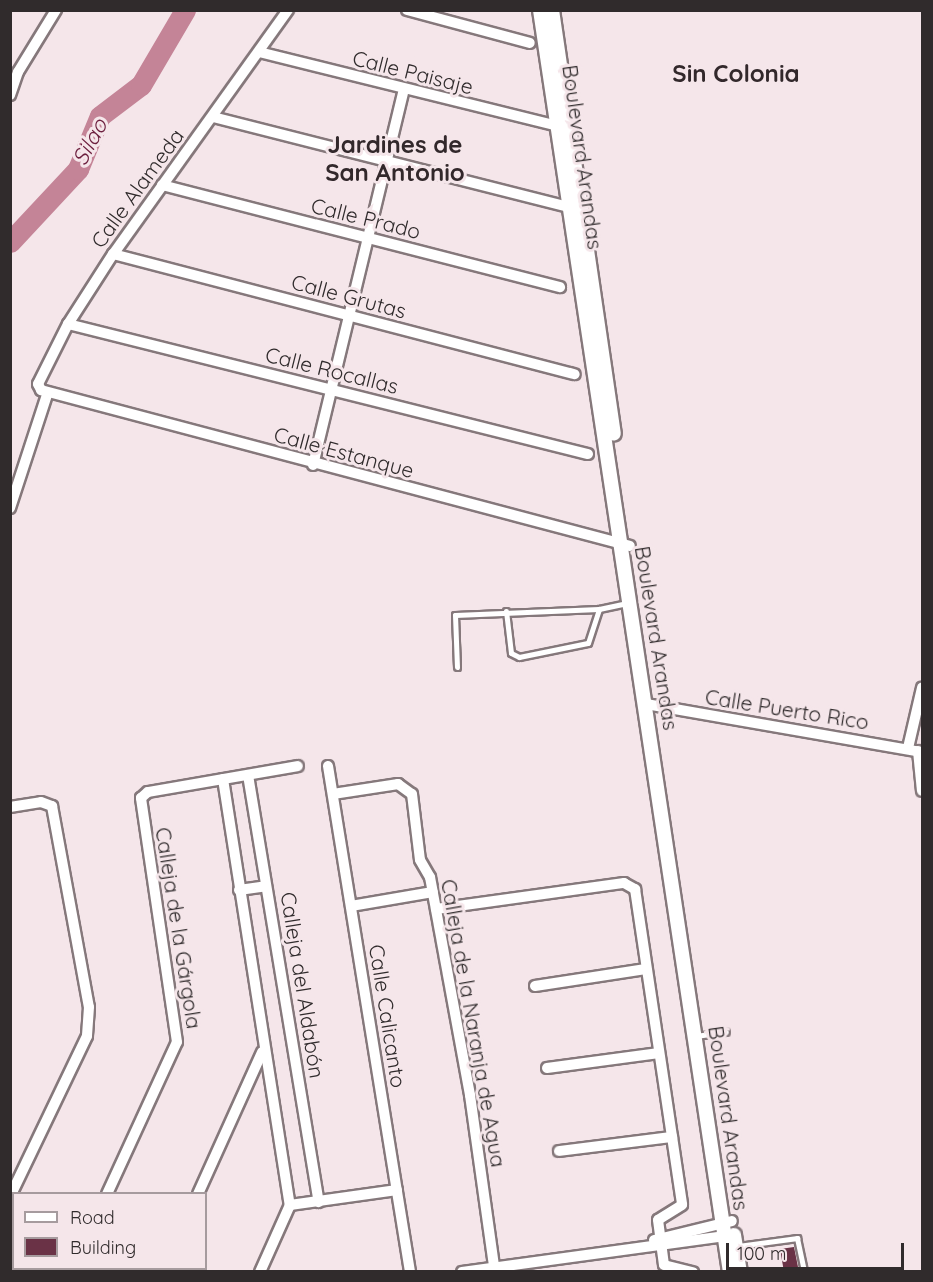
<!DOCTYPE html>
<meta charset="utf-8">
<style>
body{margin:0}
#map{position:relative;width:933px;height:1282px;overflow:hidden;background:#f5e6ea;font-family:Quicksand,sans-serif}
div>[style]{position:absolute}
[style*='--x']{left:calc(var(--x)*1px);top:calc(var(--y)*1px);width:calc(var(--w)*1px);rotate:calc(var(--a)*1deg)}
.river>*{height:21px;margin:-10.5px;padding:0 10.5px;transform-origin:10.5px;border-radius:10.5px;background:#c48497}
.building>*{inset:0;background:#6a3246}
.roads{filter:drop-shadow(2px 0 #85787b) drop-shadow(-2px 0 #85787b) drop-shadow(0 2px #85787b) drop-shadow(0 -2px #85787b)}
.lane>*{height:5px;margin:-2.5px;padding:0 2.5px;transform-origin:2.5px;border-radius:2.5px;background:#fff}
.street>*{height:10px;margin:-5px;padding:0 5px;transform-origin:5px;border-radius:5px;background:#fff}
.secondary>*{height:14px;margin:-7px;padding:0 7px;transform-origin:7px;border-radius:7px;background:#fff}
span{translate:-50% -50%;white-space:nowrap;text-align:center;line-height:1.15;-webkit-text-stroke:6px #f5e6ea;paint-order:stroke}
.street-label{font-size:21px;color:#302b2c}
.water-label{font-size:22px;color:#6d203f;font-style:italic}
.quarter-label{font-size:24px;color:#32282b;font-weight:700}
.frame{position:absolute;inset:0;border:12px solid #302b2c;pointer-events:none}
.legend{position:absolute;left:12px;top:1192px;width:195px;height:78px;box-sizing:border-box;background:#f5e6ea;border:2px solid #a69b9e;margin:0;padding:8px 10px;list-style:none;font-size:18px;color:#302b2c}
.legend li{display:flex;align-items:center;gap:12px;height:30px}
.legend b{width:30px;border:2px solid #a69b9e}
.scale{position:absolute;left:726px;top:1243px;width:178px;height:27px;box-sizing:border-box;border:3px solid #302b2c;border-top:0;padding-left:8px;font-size:18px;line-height:21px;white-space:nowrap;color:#302b2c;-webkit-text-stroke:4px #f5e6ea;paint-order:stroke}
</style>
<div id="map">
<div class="river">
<div style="--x:10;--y:242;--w:100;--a:-47"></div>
<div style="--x:78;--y:169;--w:57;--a:-67.5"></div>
<div style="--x:100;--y:116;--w:51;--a:-37.1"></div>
<div style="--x:141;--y:85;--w:87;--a:-59.6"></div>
</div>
<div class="building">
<div style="clip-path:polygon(794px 1247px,799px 1272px,784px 1272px,780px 1249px)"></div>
</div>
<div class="roads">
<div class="lane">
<div style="--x:506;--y:611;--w:42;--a:83.2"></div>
<div style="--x:511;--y:653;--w:9;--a:27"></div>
<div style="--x:519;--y:657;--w:70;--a:-11.5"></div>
<div style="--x:588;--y:643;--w:36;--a:-72"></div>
<div style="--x:457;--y:667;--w:52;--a:-92.2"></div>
<div style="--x:455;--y:615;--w:144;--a:-2.4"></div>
<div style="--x:599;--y:609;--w:30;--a:-12"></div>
<div style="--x:696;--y:1036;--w:30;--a:-8"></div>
<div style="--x:738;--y:1246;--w:60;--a:-7.7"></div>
<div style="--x:797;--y:1238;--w:35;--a:78"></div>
</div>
<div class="street">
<div style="--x:288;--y:10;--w:300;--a:125.6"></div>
<div style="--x:113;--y:254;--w:83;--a:122.7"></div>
<div style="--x:68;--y:324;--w:67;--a:116.6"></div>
<div style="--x:38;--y:384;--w:7;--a:63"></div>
<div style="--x:41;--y:390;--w:609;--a:14.83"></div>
<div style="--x:407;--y:10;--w:127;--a:15"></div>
<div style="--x:259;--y:52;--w:308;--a:13.9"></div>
<div style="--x:10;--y:95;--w:24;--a:-71"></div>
<div style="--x:18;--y:72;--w:73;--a:-58.5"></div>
<div style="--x:213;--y:117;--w:374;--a:14.2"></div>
<div style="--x:162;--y:185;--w:411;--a:14.4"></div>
<div style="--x:113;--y:254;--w:477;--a:14.6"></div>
<div style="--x:68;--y:324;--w:536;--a:14.04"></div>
<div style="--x:313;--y:465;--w:386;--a:-76.4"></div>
<div style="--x:10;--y:508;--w:119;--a:-71.9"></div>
<div style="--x:646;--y:704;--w:280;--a:9.9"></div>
<div style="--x:908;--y:748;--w:62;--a:-76.9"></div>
<div style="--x:918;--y:751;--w:40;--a:84.3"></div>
<div style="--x:328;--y:766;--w:513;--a:80.79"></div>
<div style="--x:248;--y:775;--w:433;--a:80.6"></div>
<div style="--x:223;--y:779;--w:431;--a:81.1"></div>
<div style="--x:333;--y:794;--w:66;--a:-8.7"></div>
<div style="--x:398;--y:784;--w:17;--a:36"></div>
<div style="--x:412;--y:794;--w:66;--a:83.1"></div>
<div style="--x:420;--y:860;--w:20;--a:60"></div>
<div style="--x:430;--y:877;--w:222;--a:79.6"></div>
<div style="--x:470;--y:1095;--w:179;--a:82"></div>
<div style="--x:10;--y:807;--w:31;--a:-9"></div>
<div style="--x:41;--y:802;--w:12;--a:20"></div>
<div style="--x:52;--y:806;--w:204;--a:79.6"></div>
<div style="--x:89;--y:1007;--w:29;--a:94"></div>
<div style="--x:87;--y:1036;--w:178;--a:115.6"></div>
<div style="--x:239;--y:890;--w:27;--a:-8"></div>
<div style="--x:351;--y:906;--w:83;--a:-9.7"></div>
<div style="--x:436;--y:909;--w:190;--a:-7.9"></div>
<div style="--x:624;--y:883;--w:13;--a:29"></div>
<div style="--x:635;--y:889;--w:319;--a:81.5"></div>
<div style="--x:682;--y:1205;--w:28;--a:148"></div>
<div style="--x:658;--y:1220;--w:45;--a:82.4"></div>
<div style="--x:664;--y:1265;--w:30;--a:14"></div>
<div style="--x:535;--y:986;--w:112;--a:-8.7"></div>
<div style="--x:547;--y:1068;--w:113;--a:-7.6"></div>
<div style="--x:559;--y:1151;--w:114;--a:-7.1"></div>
<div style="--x:107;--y:1194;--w:167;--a:-65.3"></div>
<div style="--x:177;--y:1042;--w:247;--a:-98.4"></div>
<div style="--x:141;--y:798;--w:9;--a:-41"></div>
<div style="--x:148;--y:792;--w:152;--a:-9.8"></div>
<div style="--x:198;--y:1194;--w:156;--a:-65.7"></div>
<div style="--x:290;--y:1205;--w:108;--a:-8"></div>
<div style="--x:654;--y:1240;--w:80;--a:-13.7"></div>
<div style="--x:71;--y:1272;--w:4;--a:-76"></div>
<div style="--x:162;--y:1272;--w:4;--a:-63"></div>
<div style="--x:260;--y:1272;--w:73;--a:-65.9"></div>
<div style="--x:462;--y:1272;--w:273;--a:-7.8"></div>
</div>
<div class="secondary">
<div style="--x:540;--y:10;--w:1276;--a:81.44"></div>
<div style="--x:552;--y:10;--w:428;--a:81.7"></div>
<div style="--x:734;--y:1235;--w:37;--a:81"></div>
</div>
</div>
<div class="street-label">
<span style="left:413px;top:72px;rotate:14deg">Calle Paisaje</span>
<span style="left:583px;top:157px;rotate:82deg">Boulevard Arandas</span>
<span style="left:137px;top:188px;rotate:-54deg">Calle Alameda</span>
<span style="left:366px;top:218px;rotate:14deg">Calle Prado</span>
<span style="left:349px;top:296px;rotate:15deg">Calle Grutas</span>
<span style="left:332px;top:370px;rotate:14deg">Calle Rocallas</span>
<span style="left:344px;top:452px;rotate:15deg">Calle Estanque</span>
<span style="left:657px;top:638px;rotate:81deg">Boulevard Arandas</span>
<span style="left:787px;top:709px;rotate:9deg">Calle Puerto Rico</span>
<span style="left:179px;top:928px;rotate:81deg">Calleja de la Gárgola</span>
<span style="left:303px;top:985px;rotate:81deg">Calleja del Aldabón</span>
<span style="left:388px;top:1016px;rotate:81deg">Calle Calicanto</span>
<span style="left:474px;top:1023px;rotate:80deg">Calleja de la Naranja de Agua</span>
<span style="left:729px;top:1118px;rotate:82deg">Boulevard Arandas</span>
</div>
<div class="water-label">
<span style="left:90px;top:142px;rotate:-62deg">Silao</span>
</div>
<div class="quarter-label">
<span style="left:736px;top:74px">Sin Colonia</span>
<span style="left:395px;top:159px">Jardines de<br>San Antonio</span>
</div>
<div class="frame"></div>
<ul class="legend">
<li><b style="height:8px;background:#fff"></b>Road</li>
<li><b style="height:16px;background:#6a3246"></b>Building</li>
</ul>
<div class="scale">100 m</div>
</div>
